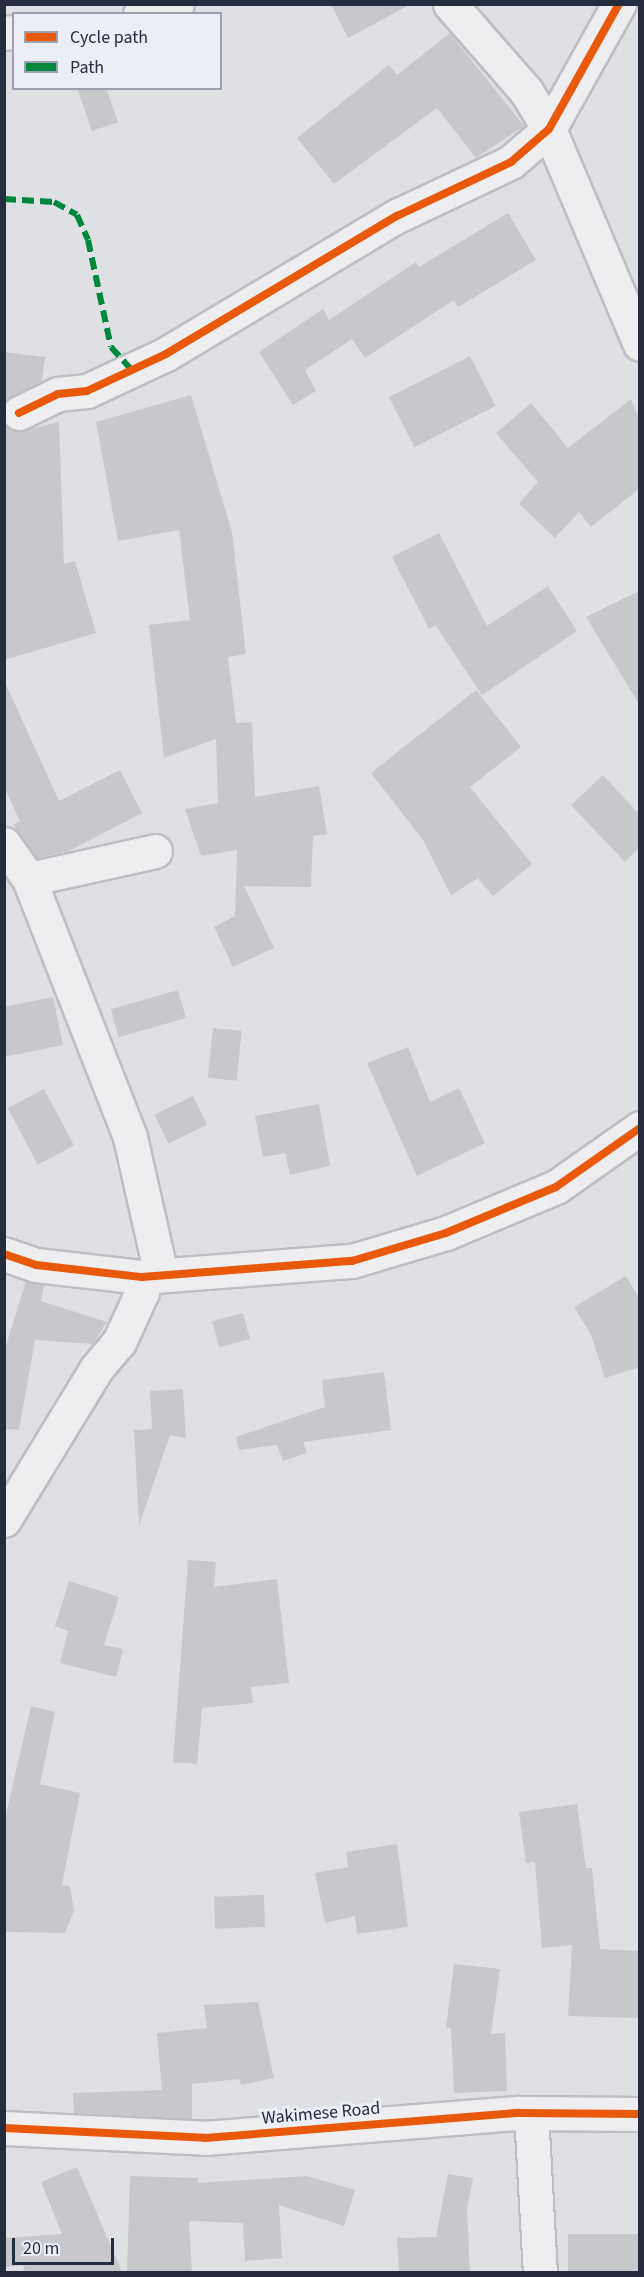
<!DOCTYPE html>
<style>
body{margin:0}
#map{position:relative;width:644px;height:2277px;overflow:hidden;background:#dfe0e4;font-family:"Source Sans 3",sans-serif}
div>[style]{position:absolute}
[style*='--x']{left:calc(var(--x)*1px);top:calc(var(--y)*1px);width:calc(var(--w)*1px);rotate:calc(var(--a)*1deg)}
.building>*{inset:0;background:#c7c8cc;transform-origin:0 0}
.roads{filter:drop-shadow(2px 0 #bdbec2) drop-shadow(-2px 0 #bdbec2) drop-shadow(0 2px #bdbec2) drop-shadow(0 -2px #bdbec2)}
.minor>*{height:33px;margin:-16.5px;padding:0 16.5px;transform-origin:16.5px;border-radius:16.5px;background:#eeeef1}
.quiet>*{height:6px;margin-top:-3px;transform-origin:0;background:repeating-linear-gradient(90deg,#00873e 0 12px,transparent 0 18px)}
.cycleway>*{height:8px;margin:-4px;padding:0 4px;transform-origin:4px;border-radius:4px;background:#e8590c}
span{translate:-50% -50%;white-space:nowrap;text-align:center;line-height:1.15;-webkit-text-stroke:6px #ebeef5;paint-order:stroke}
.street-label{font-size:18px;color:#252c3e}
.frame{position:absolute;inset:0;border:6px solid #252c3e;pointer-events:none}
.legend{position:absolute;left:12px;top:12px;width:210px;height:78px;box-sizing:border-box;background:#ebeef5;border:2px solid #9ca0ac;margin:0;padding:8px 10px;list-style:none;font-size:18px;color:#252c3e}
.legend li{display:flex;align-items:center;gap:12px;height:30px}
.legend b{width:30px;border:2px solid #9ca0ac}
.scale{position:absolute;left:12px;top:2238px;width:102px;height:27px;box-sizing:border-box;border:3px solid #252c3e;border-top:0;padding-left:8px;font-size:18px;line-height:21px;white-space:nowrap;color:#252c3e;-webkit-text-stroke:4px #ebeef5;paint-order:stroke}
</style>
<div id="map">
<div class="building">
<div style="clip-path:polygon(331px 4px,411px 4px,348px 38px)"></div>
<div style="clip-path:polygon(450px 33px,524px 126px,476px 158px,437px 108px,334px 184px,297px 138px,389px 65px,397px 75px)"></div>
<div style="clip-path:polygon(77px 88px,106px 88px,118px 122px,92px 131px)"></div>
<div style="clip-path:polygon(508px 213px,536px 260px,458px 307px,454px 300px,365px 358px,352px 339px,305px 370px,316px 391px,293px 405px,259px 352px,323px 309px,329px 320px,416px 262px,419px 267px)"></div>
<div style="clip-path:polygon(4px 352px,45px 357px,42px 381px,4px 402px)"></div>
<div style="left:470px;top:356px;width:56px;height:91px;rotate:63deg"></div>
<div style="clip-path:polygon(191px 395px,232px 532px,246px 654px,228px 657px,236px 723px,252px 722px,255px 797px,319px 786px,327px 834px,313px 836px,311px 887px,244px 886px,274px 948px,233px 967px,214px 927px,235px 916px,237px 850px,201px 856px,185px 809px,218px 803px,216px 739px,164px 758px,149px 625px,190px 620px,179px 530px,118px 541px,96px 422px)"></div>
<div style="clip-path:polygon(631px 399px,639px 419px,639px 489px,591px 527px,579px 512px,555px 538px,519px 504px,538px 482px,496px 433px,531px 403px,568px 448px)"></div>
<div style="clip-path:polygon(59px 422px,64px 564px,75px 561px,96px 633px,4px 660px,4px 424px,18px 432px)"></div>
<div style="clip-path:polygon(439px 533px,487px 626px,548px 586px,577px 631px,482px 695px,436px 626px,429px 629px,392px 557px)"></div>
<div style="clip-path:polygon(639px 591px,639px 704px,586px 617px)"></div>
<div style="clip-path:polygon(4px 680px,59px 801px,120px 770px,142px 813px,69px 851px,37px 858px,13px 825px,20px 821px,4px 787px)"></div>
<div style="clip-path:polygon(476px 690px,521px 747px,470px 787px,532px 864px,493px 896px,478px 878px,451px 895px,423px 840px,371px 773px)"></div>
<div style="clip-path:polygon(603px 775px,639px 814px,639px 848px,625px 862px,571px 805px)"></div>
<div style="left:178px;top:990px;width:29px;height:70px;rotate:74deg"></div>
<div style="clip-path:polygon(53px 997px,63px 1045px,4px 1057px,4px 1007px)"></div>
<div style="left:213px;top:1028px;width:29px;height:50px;rotate:6deg"></div>
<div style="clip-path:polygon(408px 1047px,430px 1102px,459px 1088px,485px 1143px,417px 1176px,367px 1063px)"></div>
<div style="left:44px;top:1089px;width:64px;height:41px;rotate:62deg"></div>
<div style="left:193px;top:1096px;width:32px;height:43px;rotate:64deg"></div>
<div style="clip-path:polygon(319px 1104px,330px 1166px,290px 1175px,285px 1153px,263px 1157px,255px 1116px)"></div>
<div style="clip-path:polygon(626px 1276px,639px 1298px,639px 1367px,605px 1378px,591px 1335px,574px 1307px)"></div>
<div style="clip-path:polygon(26px 1281px,44px 1285px,41px 1301px,107px 1322px,93px 1344px,35px 1340px,19px 1430px,4px 1429px,4px 1352px)"></div>
<div style="left:243px;top:1313px;width:27px;height:32px;rotate:75deg"></div>
<div style="clip-path:polygon(384px 1372px,391px 1430px,303px 1442px,307px 1453px,283px 1461px,277px 1445px,239px 1450px,236px 1437px,325px 1407px,322px 1380px)"></div>
<div style="clip-path:polygon(183px 1389px,186px 1438px,170px 1435px,139px 1526px,134px 1430px,152px 1429px,150px 1391px)"></div>
<div style="clip-path:polygon(188px 1560px,216px 1562px,214px 1587px,277px 1579px,289px 1683px,251px 1687px,253px 1703px,202px 1708px,197px 1764px,173px 1762px)"></div>
<div style="clip-path:polygon(69px 1581px,119px 1597px,104px 1645px,123px 1649px,116px 1677px,60px 1663px,68px 1631px,55px 1626px)"></div>
<div style="clip-path:polygon(31px 1706px,55px 1712px,40px 1784px,80px 1793px,62px 1885px,70px 1886px,74px 1911px,65px 1933px,4px 1932px,4px 1823px)"></div>
<div style="clip-path:polygon(577px 1804px,586px 1868px,592px 1868px,600px 1949px,639px 1951px,639px 2018px,568px 2016px,572px 1945px,542px 1948px,535px 1862px,526px 1863px,519px 1812px)"></div>
<div style="clip-path:polygon(397px 1844px,408px 1927px,357px 1934px,355px 1916px,325px 1923px,315px 1873px,348px 1867px,346px 1852px)"></div>
<div style="left:264px;top:1895px;width:32px;height:50px;rotate:88deg"></div>
<div style="clip-path:polygon(454px 1964px,500px 1969px,491px 2034px,505px 2033px,507px 2091px,454px 2093px,451px 2028px,446px 2027px)"></div>
<div style="clip-path:polygon(258px 2002px,274px 2078px,241px 2085px,239px 2079px,192px 2084px,192px 2119px,74px 2113px,73px 2093px,162px 2090px,157px 2033px,207px 2028px,204px 2005px)"></div>
<div style="clip-path:polygon(77px 2167px,122px 2272px,25px 2272px,23px 2265px,4px 2267px,4px 2238px,62px 2234px,41px 2182px)"></div>
<div style="clip-path:polygon(448px 2174px,473px 2178px,467px 2209px,470px 2272px,399px 2272px,397px 2238px,436px 2237px)"></div>
<div style="clip-path:polygon(130px 2176px,198px 2178px,198px 2183px,307px 2176px,355px 2190px,344px 2226px,279px 2205px,282px 2258px,245px 2261px,243px 2223px,189px 2221px,192px 2272px,127px 2272px)"></div>
<div style="left:639px;top:2234px;width:38px;height:71px;rotate:90deg"></div>
</div>
<div class="roads">
<div class="minor">
<div style="--x:450;--y:4;--w:116;--a:48.9"></div>
<div style="--x:526;--y:91;--w:44;--a:58.8"></div>
<div style="--x:549;--y:129;--w:233;--a:67.1"></div>
<div style="--x:140;--y:14;--w:38;--a:-15"></div>
<div style="--x:4;--y:33;--w:10;--a:-6"></div>
<div style="--x:19;--y:413;--w:43;--a:-26"></div>
<div style="--x:58;--y:394;--w:29;--a:-6"></div>
<div style="--x:87;--y:391;--w:87;--a:-25.1"></div>
<div style="--x:166;--y:354;--w:269;--a:-30.9"></div>
<div style="--x:397;--y:216;--w:126;--a:-25.3"></div>
<div style="--x:511;--y:162;--w:50;--a:-41"></div>
<div style="--x:549;--y:129;--w:143;--a:-60.8"></div>
<div style="--x:4;--y:844;--w:43;--a:54.5"></div>
<div style="--x:29;--y:879;--w:277;--a:68.6"></div>
<div style="--x:130;--y:1137;--w:141;--a:77.3"></div>
<div style="--x:29;--y:879;--w:129;--a:-12.5"></div>
<div style="--x:4;--y:1254;--w:34;--a:19"></div>
<div style="--x:36;--y:1265;--w:107;--a:6.5"></div>
<div style="--x:142;--y:1277;--w:211;--a:-4.4"></div>
<div style="--x:352;--y:1261;--w:98;--a:-16.6"></div>
<div style="--x:446;--y:1233;--w:119;--a:-22.7"></div>
<div style="--x:556;--y:1187;--w:103;--a:-35.1"></div>
<div style="--x:4;--y:1520;--w:177;--a:-58.6"></div>
<div style="--x:96;--y:1369;--w:35;--a:-50"></div>
<div style="--x:119;--y:1342;--w:55;--a:-65.3"></div>
<div style="--x:142;--y:1292;--w:15;--a:-90"></div>
<div style="--x:531;--y:2113;--w:159;--a:86.8"></div>
<div style="--x:4;--y:2128;--w:201;--a:2.8"></div>
<div style="--x:205;--y:2138;--w:315;--a:-4.6"></div>
<div style="--x:519;--y:2113;--w:121;--a:0.5"></div>
</div>
</div>
<div class="quiet">
<div style="--x:4;--y:199;--w:50;--a:3.4"></div>
<div style="--x:54;--y:202;--w:26;--a:29"></div>
<div style="--x:77;--y:215;--w:27;--a:66"></div>
<div style="--x:88;--y:240;--w:109;--a:77.9"></div>
<div style="--x:111;--y:347;--w:31;--a:48"></div>
</div>
<div class="cycleway">
<div style="--x:19;--y:413;--w:43;--a:-26"></div>
<div style="--x:58;--y:394;--w:29;--a:-6"></div>
<div style="--x:87;--y:391;--w:87;--a:-25.1"></div>
<div style="--x:166;--y:354;--w:269;--a:-30.9"></div>
<div style="--x:397;--y:216;--w:126;--a:-25.3"></div>
<div style="--x:511;--y:162;--w:50;--a:-41"></div>
<div style="--x:549;--y:129;--w:143;--a:-60.8"></div>
<div style="--x:4;--y:1254;--w:34;--a:19"></div>
<div style="--x:36;--y:1265;--w:107;--a:6.5"></div>
<div style="--x:142;--y:1277;--w:211;--a:-4.4"></div>
<div style="--x:352;--y:1261;--w:98;--a:-16.6"></div>
<div style="--x:446;--y:1233;--w:119;--a:-22.7"></div>
<div style="--x:556;--y:1187;--w:103;--a:-35.1"></div>
<div style="--x:4;--y:2128;--w:201;--a:2.8"></div>
<div style="--x:205;--y:2138;--w:315;--a:-4.6"></div>
<div style="--x:519;--y:2113;--w:121;--a:0.5"></div>
</div>
<div class="street-label">
<span style="left:321px;top:2114px;rotate:-5deg">Wakimese Road</span>
</div>
<div class="frame"></div>
<ul class="legend">
<li><b style="height:8px;background:#e8590c"></b>Cycle path</li>
<li><b style="height:8px;background:#00873e"></b>Path</li>
</ul>
<div class="scale">20 m</div>
</div>
